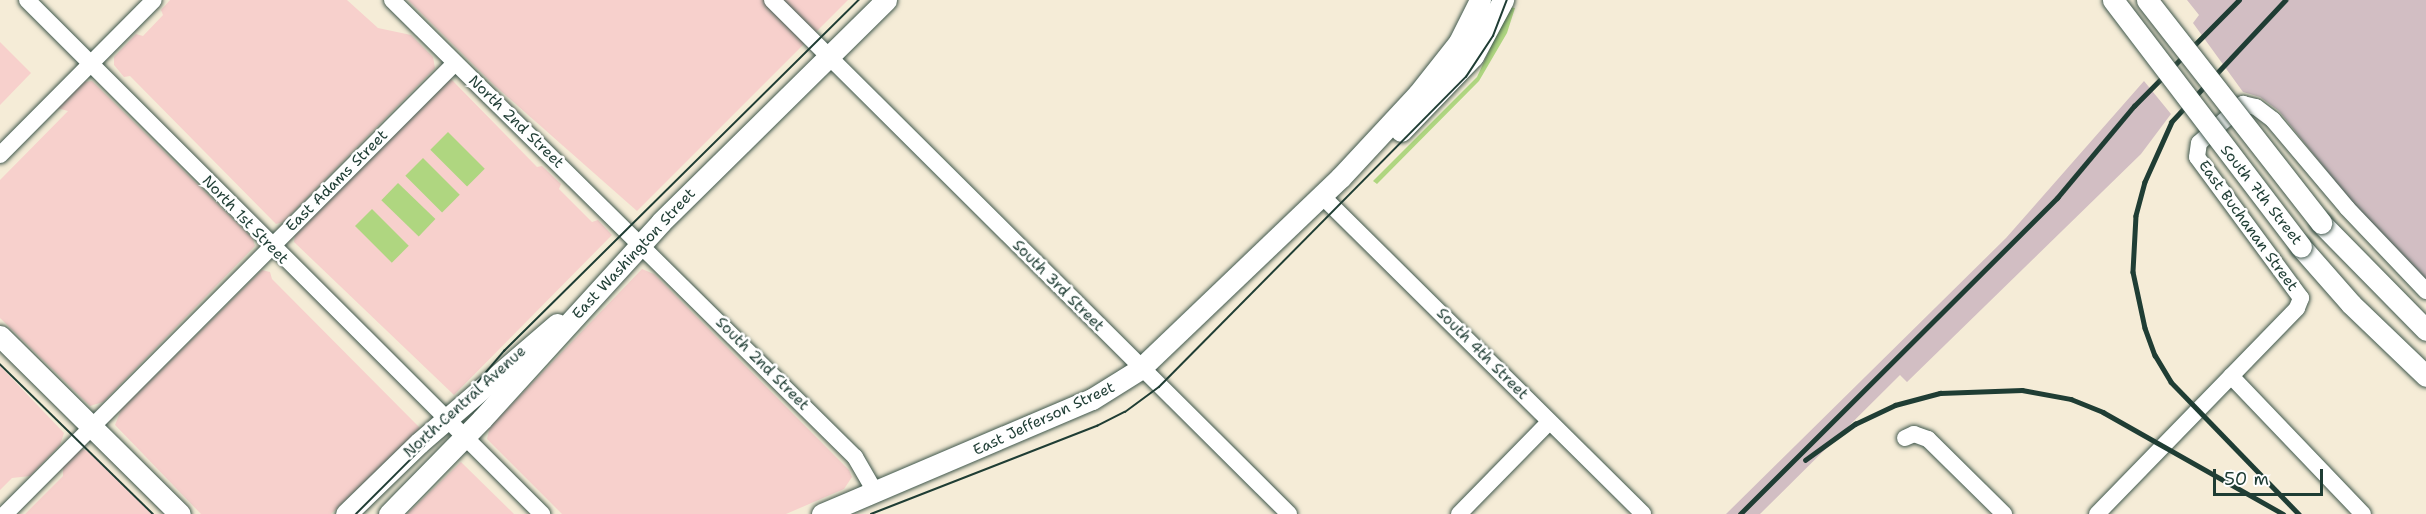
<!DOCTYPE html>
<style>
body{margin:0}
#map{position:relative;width:2426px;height:514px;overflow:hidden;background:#f5ecd7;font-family:"Shantell Sans",sans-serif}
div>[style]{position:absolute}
.built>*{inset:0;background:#f7d0cc}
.industrial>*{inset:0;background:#d2bec3}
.green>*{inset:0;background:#afd680;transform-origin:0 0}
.roads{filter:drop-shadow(0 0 2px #3f574c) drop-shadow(0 0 2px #3f574c)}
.minor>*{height:16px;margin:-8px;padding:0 8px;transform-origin:8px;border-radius:8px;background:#fff}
.major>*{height:21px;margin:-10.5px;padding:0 10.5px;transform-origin:10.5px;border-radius:10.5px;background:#fff}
.tram>*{height:1.5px;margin:-0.75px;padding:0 0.75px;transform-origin:0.75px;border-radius:0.75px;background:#1f3d34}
.rail>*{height:4.5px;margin:-2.25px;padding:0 2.25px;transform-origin:2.25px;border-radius:2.25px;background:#1f3d34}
.bridges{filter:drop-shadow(0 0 2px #3f574c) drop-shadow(0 0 2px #3f574c)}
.major-bridge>*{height:21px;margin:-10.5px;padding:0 10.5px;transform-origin:10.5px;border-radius:10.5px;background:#fff}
span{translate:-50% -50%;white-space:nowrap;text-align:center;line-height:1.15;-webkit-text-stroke:5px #fff;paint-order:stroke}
.street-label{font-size:15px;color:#1f3d34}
.scale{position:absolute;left:2213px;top:469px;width:110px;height:27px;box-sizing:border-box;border:3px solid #1f3d34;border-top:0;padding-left:8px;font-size:18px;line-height:21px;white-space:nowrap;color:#1f3d34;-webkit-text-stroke:4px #fff;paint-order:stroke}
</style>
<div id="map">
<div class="built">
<div style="clip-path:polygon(170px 0,347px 0,378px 28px,411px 35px,433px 57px,435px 68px,283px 222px,276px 224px,130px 76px,124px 77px,114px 65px,114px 57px,136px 34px,143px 36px,163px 15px,161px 10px)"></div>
<div style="clip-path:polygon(408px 0,848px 0,637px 211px,494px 85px)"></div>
<div style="clip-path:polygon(0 42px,31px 73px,0 105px)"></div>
<div style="clip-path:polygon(451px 79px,537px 167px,542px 166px,561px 184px,559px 189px,592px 222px,598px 220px,612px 235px,454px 395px,294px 242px,295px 235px)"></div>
<div style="clip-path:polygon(92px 81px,253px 239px,255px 246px,103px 402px,90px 406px,0 318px,0 180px,68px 111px,57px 108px,83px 82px)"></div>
<div style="clip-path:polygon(642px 269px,654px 274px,849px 470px,852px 477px,844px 489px,786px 514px,562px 514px,487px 439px,490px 427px)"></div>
<div style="clip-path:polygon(262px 270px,270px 272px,272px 279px,420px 428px,331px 514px,201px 514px,115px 425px,121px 410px)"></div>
<div style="clip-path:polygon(0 366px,64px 433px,60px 445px,30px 476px,12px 478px,0 490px)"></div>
<div style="clip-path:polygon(80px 449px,89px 451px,153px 514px,25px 514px,63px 476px,63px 464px)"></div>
<div style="clip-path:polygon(461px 462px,514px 514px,407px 514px)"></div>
</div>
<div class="industrial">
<div style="clip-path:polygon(2187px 0,2426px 0,2426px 281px,2354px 205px,2279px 111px,2260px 97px,2243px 92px,2193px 23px,2199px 15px)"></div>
<div style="clip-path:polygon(2144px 81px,2171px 114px,2141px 154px,1907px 382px,1900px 375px,1760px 514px,1726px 514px,2006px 238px)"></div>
</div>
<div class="green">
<div style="clip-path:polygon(1509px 7px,1515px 8px,1507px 33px,1479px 81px,1377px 184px,1373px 181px,1477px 77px)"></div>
<div style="left:448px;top:132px;width:52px;height:25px;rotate:45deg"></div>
<div style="left:423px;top:158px;width:52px;height:25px;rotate:45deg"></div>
<div style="left:398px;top:183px;width:52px;height:24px;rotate:44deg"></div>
<div style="left:372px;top:209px;width:52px;height:24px;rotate:45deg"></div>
</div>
<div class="roads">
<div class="minor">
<div style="left:27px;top:0;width:728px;rotate:44.94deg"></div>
<div style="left:392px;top:0;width:651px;rotate:44.63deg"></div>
<div style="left:855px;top:457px;width:39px;rotate:60deg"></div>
<div style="left:772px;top:0;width:729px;rotate:44.83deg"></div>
<div style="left:0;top:155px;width:218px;rotate:-45.2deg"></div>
<div style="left:1321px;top:195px;width:453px;rotate:44.7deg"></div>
<div style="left:2231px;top:376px;width:191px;rotate:46.3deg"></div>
<div style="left:1905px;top:438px;width:10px;rotate:-24deg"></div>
<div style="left:1914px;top:434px;width:15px;rotate:20deg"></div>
<div style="left:1928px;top:439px;width:107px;rotate:44.6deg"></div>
<div style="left:5px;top:514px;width:637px;rotate:-45.06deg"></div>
<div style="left:1459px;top:514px;width:129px;rotate:-45.6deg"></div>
<div style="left:2097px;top:514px;width:287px;rotate:-45.8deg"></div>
<div style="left:2297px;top:308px;width:11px;rotate:-68deg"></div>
<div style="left:2301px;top:298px;width:175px;rotate:-126.4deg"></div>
<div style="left:2197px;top:157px;width:14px;rotate:-82deg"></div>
<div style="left:2199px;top:143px;width:59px;rotate:-41.6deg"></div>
<div style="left:2243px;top:104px;width:13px;rotate:13deg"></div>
<div style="left:2256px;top:107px;width:21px;rotate:37deg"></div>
<div style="left:2273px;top:120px;width:115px;rotate:49.9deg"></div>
<div style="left:2347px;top:208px;width:115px;rotate:46.4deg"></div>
</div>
<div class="major">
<div style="left:1401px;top:131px;width:104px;rotate:-46.2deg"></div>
<div style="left:1473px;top:56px;width:64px;rotate:-61.8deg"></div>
<div style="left:2321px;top:223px;width:150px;rotate:45.5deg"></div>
<div style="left:2301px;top:247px;width:76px;rotate:48.7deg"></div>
<div style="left:2351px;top:304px;width:104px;rotate:43.8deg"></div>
<div style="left:0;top:336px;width:253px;rotate:44.7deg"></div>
<div style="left:346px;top:514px;width:102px;rotate:-44.2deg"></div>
<div style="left:419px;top:443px;width:182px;rotate:-40.8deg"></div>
<div style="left:389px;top:514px;width:133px;rotate:-45.6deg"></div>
<div style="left:482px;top:419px;width:266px;rotate:-47.7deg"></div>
<div style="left:661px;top:222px;width:316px;rotate:-44.6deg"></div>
<div style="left:822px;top:514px;width:293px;rotate:-23.1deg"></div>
<div style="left:1092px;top:399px;width:57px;rotate:-32deg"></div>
<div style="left:1140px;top:369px;width:277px;rotate:-43.7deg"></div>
<div style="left:1340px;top:178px;width:115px;rotate:-47.1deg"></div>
<div style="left:1418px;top:94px;width:66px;rotate:-51.7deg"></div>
<div style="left:1459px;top:42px;width:47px;rotate:-63.4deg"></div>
</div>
</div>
<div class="tram">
<div style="left:0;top:364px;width:214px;rotate:44.4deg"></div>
<div style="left:356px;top:514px;width:95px;rotate:-45deg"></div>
<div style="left:423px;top:447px;width:126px;rotate:-49.8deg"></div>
<div style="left:504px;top:351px;width:499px;rotate:-44.7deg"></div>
<div style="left:871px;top:514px;width:243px;rotate:-21.3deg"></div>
<div style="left:1097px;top:426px;width:31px;rotate:-27deg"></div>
<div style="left:1125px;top:412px;width:42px;rotate:-36.3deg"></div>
<div style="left:1159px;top:387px;width:436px;rotate:-45.3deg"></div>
<div style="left:1466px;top:77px;width:49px;rotate:-56.6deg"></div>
<div style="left:1493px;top:36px;width:39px;rotate:-69deg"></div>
</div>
<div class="rail">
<div style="left:2286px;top:0;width:167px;rotate:133.1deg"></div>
<div style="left:2172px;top:122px;width:66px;rotate:114.2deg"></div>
<div style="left:2145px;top:182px;width:35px;rotate:105deg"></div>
<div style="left:2136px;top:216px;width:56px;rotate:93.1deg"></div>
<div style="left:2133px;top:272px;width:57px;rotate:77.9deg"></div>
<div style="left:2145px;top:328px;width:29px;rotate:70deg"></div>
<div style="left:2155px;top:355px;width:31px;rotate:59deg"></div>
<div style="left:2171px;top:382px;width:184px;rotate:45.9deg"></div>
<div style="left:1805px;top:460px;width:62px;rotate:-35.8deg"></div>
<div style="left:1855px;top:424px;width:44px;rotate:-25.4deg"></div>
<div style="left:1895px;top:405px;width:47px;rotate:-14.9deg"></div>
<div style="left:1940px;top:393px;width:82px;rotate:-2.1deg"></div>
<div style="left:2022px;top:390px;width:50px;rotate:10.4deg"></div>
<div style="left:2071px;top:399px;width:35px;rotate:22deg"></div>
<div style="left:2103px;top:412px;width:207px;rotate:29.5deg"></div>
<div style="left:1740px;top:514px;width:448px;rotate:-44.9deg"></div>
<div style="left:2057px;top:198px;width:120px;rotate:-50.1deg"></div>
<div style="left:2134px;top:106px;width:149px;rotate:-45.3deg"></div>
</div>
<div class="bridges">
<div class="major-bridge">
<div style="left:2113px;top:0;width:310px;rotate:52.7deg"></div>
<div style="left:2147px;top:0;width:283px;rotate:52deg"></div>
</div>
</div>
<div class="street-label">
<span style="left:516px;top:122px;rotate:44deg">North 2nd Street</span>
<span style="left:337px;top:181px;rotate:-45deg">East Adams Street</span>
<span style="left:2261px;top:195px;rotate:52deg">South 7th Street</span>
<span style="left:245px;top:220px;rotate:46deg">North 1st Street</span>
<span style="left:2248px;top:226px;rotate:54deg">East Buchanan Street</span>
<span style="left:634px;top:254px;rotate:-47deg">East Washington Street</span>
<span style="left:1058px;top:286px;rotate:45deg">South 3rd Street</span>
<span style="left:1482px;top:354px;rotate:45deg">South 4th Street</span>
<span style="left:762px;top:364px;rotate:45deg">South 2nd Street</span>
<span style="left:465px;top:402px;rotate:-42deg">North Central Avenue</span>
<span style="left:1044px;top:419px;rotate:-25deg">East Jefferson Street</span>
</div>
<div class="scale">50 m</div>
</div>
